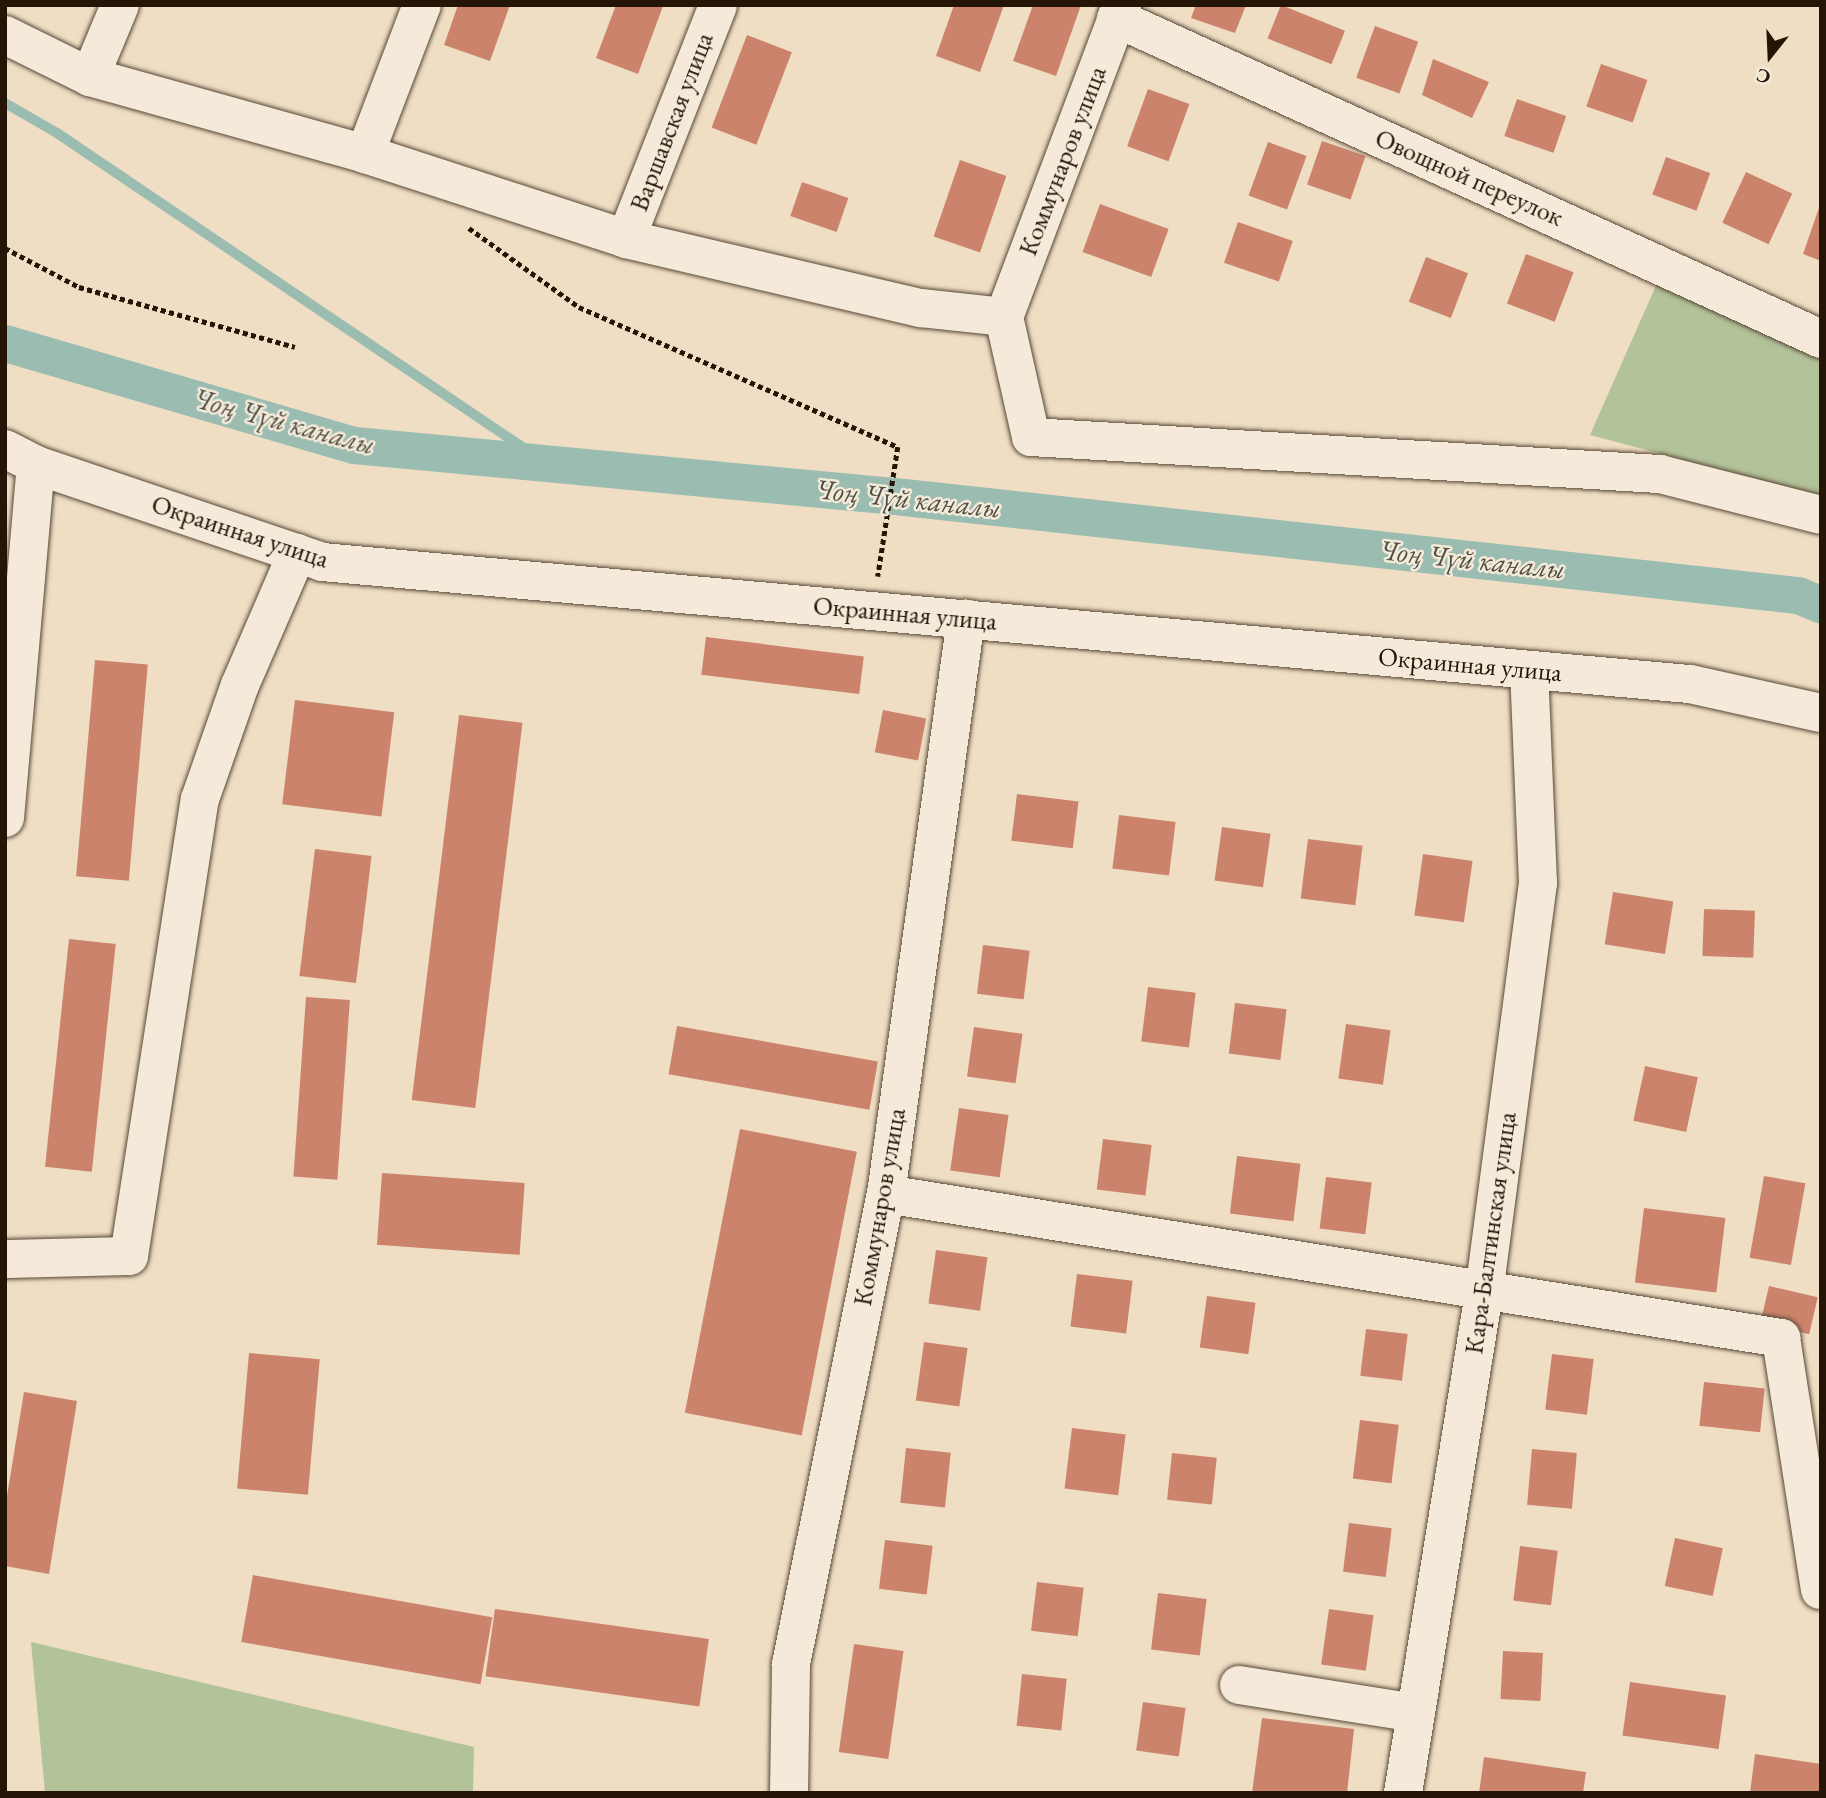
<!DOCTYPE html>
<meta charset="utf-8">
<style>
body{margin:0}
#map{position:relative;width:1826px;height:1798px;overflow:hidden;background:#efdec4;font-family:"EB Garamond",serif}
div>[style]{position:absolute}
.green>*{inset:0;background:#b2c299}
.stream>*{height:10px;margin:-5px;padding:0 5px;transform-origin:5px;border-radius:5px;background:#9abcb1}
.canal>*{height:37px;margin:-18.5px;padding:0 18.5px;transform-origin:18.5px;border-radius:18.5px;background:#9abcb1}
.building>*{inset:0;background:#cb836c;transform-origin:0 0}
.path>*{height:4.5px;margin-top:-2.25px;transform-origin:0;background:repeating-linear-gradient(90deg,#241507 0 5px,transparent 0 8.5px)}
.roads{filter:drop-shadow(0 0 2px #574736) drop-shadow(0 0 2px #574736)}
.minor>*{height:38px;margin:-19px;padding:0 19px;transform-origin:19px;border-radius:19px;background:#f5ead9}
span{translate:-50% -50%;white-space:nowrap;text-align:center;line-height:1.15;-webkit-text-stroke:5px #f5ead9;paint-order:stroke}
.street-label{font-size:26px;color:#241507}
.water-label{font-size:28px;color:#4d4f42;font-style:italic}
.frame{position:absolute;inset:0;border:7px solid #241507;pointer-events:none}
.north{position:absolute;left:1735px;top:21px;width:70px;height:70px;-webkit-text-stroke:5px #f5ead9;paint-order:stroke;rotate:198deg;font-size:19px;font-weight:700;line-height:28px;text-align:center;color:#241507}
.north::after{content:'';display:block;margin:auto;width:24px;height:32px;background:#241507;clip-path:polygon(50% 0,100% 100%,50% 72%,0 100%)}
</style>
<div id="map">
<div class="green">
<div style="clip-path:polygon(1658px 281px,1821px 355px,1821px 496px,1590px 435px)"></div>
<div style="clip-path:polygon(31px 1642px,474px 1747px,473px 1793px,45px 1793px)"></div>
</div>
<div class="stream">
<div style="left:5px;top:103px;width:60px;rotate:30deg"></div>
<div style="left:57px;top:133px;width:590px;rotate:34.01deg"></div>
</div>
<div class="canal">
<div style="left:5px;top:343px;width:364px;rotate:16.3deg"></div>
<div style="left:354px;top:445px;width:552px;rotate:5.4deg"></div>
<div style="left:904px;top:497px;width:899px;rotate:6.26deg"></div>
<div style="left:1798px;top:595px;width:25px;rotate:23deg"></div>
</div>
<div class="building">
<div style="clip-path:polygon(458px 5px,510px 5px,490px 61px,444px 45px)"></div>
<div style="clip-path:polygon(616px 5px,663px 6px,638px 74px,596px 58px)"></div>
<div style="clip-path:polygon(954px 5px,1004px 5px,980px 72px,936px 56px)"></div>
<div style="clip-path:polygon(1033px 5px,1081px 5px,1056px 76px,1013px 61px)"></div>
<div style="clip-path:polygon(1196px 5px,1246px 5px,1235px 33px,1191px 18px)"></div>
<div style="left:1281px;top:5px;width:69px;height:36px;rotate:22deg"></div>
<div style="left:1375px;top:26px;width:46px;height:55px;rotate:20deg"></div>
<div style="left:747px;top:35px;width:48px;height:99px;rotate:21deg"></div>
<div style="clip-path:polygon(1433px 59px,1489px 82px,1472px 118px,1422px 95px)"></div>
<div style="left:1601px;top:64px;width:49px;height:45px;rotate:19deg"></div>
<div style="left:1148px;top:89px;width:44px;height:61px;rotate:20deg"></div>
<div style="left:1517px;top:99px;width:52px;height:39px;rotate:19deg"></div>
<div style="left:1322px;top:141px;width:46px;height:46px;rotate:19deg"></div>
<div style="left:1268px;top:142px;width:41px;height:57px;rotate:20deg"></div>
<div style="left:1666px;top:157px;width:47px;height:40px;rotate:20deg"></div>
<div style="left:960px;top:160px;width:49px;height:81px;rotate:19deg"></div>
<div style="left:1746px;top:172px;width:51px;height:56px;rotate:25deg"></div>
<div style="left:802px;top:182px;width:49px;height:36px;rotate:19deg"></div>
<div style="left:1100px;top:204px;width:73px;height:51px;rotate:20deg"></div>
<div style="clip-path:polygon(1820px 205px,1821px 205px,1821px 261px,1803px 254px)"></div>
<div style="left:1238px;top:222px;width:58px;height:43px;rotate:19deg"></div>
<div style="left:1526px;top:254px;width:51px;height:53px;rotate:21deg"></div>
<div style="left:1426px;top:257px;width:45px;height:48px;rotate:21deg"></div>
<div style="left:706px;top:637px;width:159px;height:38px;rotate:7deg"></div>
<div style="left:95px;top:660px;width:53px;height:217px;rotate:5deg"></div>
<div style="left:295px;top:700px;width:100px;height:105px;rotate:7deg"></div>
<div style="left:883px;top:710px;width:44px;height:43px;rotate:11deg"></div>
<div style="left:459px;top:715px;width:64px;height:388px;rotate:7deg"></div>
<div style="left:1017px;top:794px;width:62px;height:47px;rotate:7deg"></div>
<div style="left:1119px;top:815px;width:57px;height:54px;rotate:7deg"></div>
<div style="left:1222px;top:827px;width:49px;height:54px;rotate:8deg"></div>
<div style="left:1308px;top:839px;width:55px;height:60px;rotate:7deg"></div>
<div style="left:315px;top:849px;width:57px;height:128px;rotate:7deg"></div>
<div style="left:1423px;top:854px;width:50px;height:62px;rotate:8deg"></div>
<div style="left:1613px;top:892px;width:61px;height:53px;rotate:9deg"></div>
<div style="left:1704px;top:909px;width:51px;height:47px;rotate:2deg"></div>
<div style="left:69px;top:939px;width:47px;height:229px;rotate:6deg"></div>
<div style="left:983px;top:945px;width:47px;height:49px;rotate:7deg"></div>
<div style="left:1148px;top:987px;width:48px;height:55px;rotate:7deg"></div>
<div style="left:306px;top:997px;width:44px;height:180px;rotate:4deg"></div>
<div style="left:1235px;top:1003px;width:52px;height:51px;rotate:7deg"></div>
<div style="left:1346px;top:1024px;width:45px;height:55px;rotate:8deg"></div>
<div style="left:677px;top:1026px;width:204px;height:49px;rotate:10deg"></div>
<div style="left:974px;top:1027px;width:49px;height:50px;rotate:8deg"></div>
<div style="left:1645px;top:1066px;width:54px;height:56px;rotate:12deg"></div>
<div style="left:959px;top:1108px;width:50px;height:63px;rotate:8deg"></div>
<div style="left:740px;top:1129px;width:119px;height:289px;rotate:11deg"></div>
<div style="left:1103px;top:1139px;width:49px;height:51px;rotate:7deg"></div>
<div style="left:1237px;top:1156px;width:64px;height:58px;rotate:7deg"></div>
<div style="left:382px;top:1173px;width:143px;height:72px;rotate:4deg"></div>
<div style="left:1764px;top:1176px;width:42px;height:83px;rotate:10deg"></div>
<div style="left:1326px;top:1177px;width:46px;height:52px;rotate:7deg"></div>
<div style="left:1644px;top:1208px;width:82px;height:75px;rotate:7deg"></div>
<div style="left:936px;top:1250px;width:52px;height:54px;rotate:8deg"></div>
<div style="left:1077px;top:1274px;width:56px;height:53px;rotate:7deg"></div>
<div style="left:1769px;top:1286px;width:50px;height:38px;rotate:13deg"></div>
<div style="left:1207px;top:1296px;width:49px;height:52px;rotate:8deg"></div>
<div style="left:1366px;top:1329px;width:42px;height:47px;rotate:7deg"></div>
<div style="left:924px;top:1342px;width:44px;height:59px;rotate:8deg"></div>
<div style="left:249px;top:1353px;width:71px;height:136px;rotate:5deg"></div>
<div style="left:1552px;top:1354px;width:42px;height:56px;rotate:7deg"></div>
<div style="left:1704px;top:1382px;width:61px;height:44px;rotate:6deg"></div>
<div style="clip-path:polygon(24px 1392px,77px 1401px,49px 1574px,5px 1566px,5px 1508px)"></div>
<div style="left:1360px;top:1420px;width:39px;height:59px;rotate:7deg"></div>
<div style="left:1072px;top:1428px;width:54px;height:61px;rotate:7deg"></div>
<div style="left:906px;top:1448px;width:45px;height:55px;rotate:6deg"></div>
<div style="left:1532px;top:1449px;width:45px;height:56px;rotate:5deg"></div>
<div style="left:1172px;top:1453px;width:45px;height:47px;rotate:6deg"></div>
<div style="left:1349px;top:1523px;width:43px;height:49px;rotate:7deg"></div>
<div style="left:1675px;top:1538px;width:49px;height:49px;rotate:12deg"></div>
<div style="left:885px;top:1540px;width:48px;height:49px;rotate:7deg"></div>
<div style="left:1520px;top:1546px;width:38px;height:55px;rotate:7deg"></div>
<div style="left:253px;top:1575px;width:243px;height:68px;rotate:10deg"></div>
<div style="left:1037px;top:1582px;width:47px;height:49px;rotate:7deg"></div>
<div style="left:1158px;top:1593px;width:49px;height:57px;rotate:7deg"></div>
<div style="left:495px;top:1609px;width:216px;height:68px;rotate:8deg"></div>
<div style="left:1329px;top:1609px;width:45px;height:56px;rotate:8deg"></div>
<div style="left:854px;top:1644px;width:50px;height:109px;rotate:8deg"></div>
<div style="left:1503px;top:1651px;width:40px;height:48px;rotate:3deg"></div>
<div style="left:1022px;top:1674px;width:45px;height:52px;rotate:6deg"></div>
<div style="left:1630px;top:1682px;width:97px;height:54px;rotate:8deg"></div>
<div style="left:1143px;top:1702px;width:43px;height:49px;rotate:8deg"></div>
<div style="clip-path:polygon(1262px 1718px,1354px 1729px,1347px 1793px,1252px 1793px)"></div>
<div style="clip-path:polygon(1755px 1754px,1821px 1764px,1821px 1793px,1750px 1793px)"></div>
<div style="clip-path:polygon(1484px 1757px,1586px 1772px,1583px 1793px,1479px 1793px)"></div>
</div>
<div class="path">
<div style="left:469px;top:228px;width:135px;rotate:35.7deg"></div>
<div style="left:579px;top:307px;width:348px;rotate:23.7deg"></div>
<div style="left:898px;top:447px;width:131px;rotate:98.8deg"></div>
<div style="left:5px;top:248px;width:84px;rotate:27.8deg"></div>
<div style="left:79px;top:287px;width:224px;rotate:15.5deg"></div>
</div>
<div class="roads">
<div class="minor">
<div style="left:1116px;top:18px;width:775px;rotate:24.48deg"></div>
<div style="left:5px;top:35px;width:95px;rotate:26.3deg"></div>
<div style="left:90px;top:77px;width:286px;rotate:15.6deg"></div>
<div style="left:365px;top:154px;width:274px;rotate:18deg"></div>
<div style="left:626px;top:239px;width:303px;rotate:13.2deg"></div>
<div style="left:921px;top:308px;width:83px;rotate:6.2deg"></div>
<div style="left:90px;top:77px;width:78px;rotate:-67.4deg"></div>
<div style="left:365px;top:154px;width:160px;rotate:-69.1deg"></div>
<div style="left:626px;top:239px;width:251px;rotate:-68.5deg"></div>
<div style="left:1004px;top:317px;width:123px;rotate:77.3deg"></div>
<div style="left:1031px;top:437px;width:630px;rotate:3.37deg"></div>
<div style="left:1660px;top:474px;width:166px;rotate:14.3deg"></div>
<div style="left:1004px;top:317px;width:334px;rotate:-69.3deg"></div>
<div style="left:5px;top:449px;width:35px;rotate:27deg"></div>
<div style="left:36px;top:465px;width:302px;rotate:18.7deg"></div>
<div style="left:322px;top:562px;width:1373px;rotate:5.1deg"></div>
<div style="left:1690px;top:684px;width:134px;rotate:12.5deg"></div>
<div style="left:5px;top:818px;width:354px;rotate:-85deg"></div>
<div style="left:886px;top:1194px;width:907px;rotate:9.14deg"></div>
<div style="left:1781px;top:1338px;width:255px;rotate:81.2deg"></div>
<div style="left:5px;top:1259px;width:124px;rotate:-1.4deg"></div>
<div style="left:129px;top:1256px;width:462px;rotate:-81.2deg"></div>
<div style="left:200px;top:799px;width:121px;rotate:-70.7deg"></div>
<div style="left:240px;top:685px;width:144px;rotate:-66.6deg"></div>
<div style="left:1239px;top:1685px;width:179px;rotate:9deg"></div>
<div style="left:789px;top:1793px;width:129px;rotate:-89.1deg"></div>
<div style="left:791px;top:1664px;width:480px;rotate:-78.6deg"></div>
<div style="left:886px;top:1194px;width:581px;rotate:-82.08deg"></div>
<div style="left:1403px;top:1793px;width:507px;rotate:-80.8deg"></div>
<div style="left:1484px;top:1293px;width:414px;rotate:-82.5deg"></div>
<div style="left:1538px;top:883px;width:213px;rotate:-92.4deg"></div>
</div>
</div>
<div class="street-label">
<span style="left:672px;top:122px;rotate:-69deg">Варшавская улица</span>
<span style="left:1063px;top:161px;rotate:-69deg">Коммунаров улица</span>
<span style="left:1469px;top:178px;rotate:24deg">Овощной переулок</span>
<span style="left:240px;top:532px;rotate:18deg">Окраинная улица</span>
<span style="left:905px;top:614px;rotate:5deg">Окраинная улица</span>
<span style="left:1470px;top:665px;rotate:5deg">Окраинная улица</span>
<span style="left:880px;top:1207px;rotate:-80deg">Коммунаров улица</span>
<span style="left:1491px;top:1233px;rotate:-82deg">Кара-Балтинская улица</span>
</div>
<div class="water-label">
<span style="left:284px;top:421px;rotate:15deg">Чоң Чүй каналы</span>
<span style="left:908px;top:498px;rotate:6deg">Чоң Чүй каналы</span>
<span style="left:1472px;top:559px;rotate:6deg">Чоң Чүй каналы</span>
</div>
<div class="frame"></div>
<div class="north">С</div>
</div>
